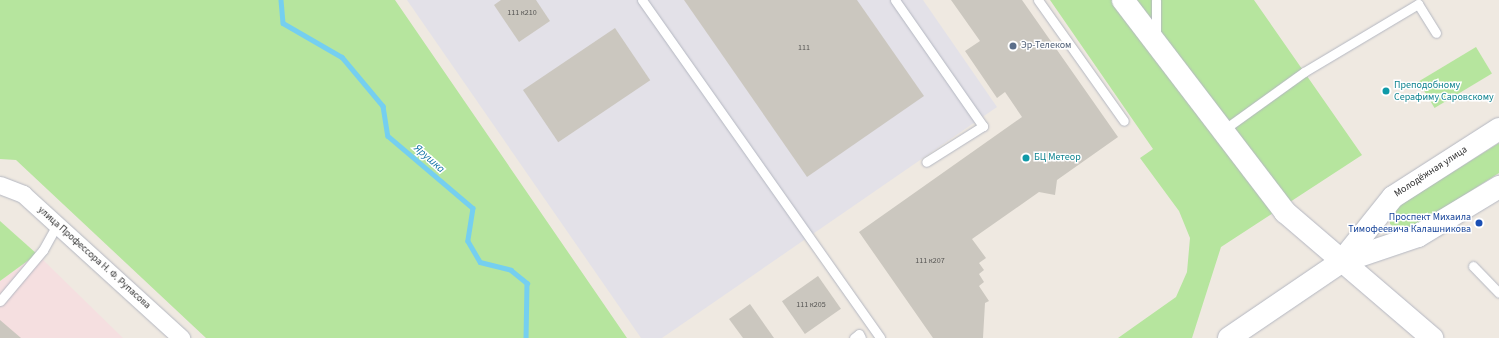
<!DOCTYPE html>
<meta charset="utf-8">
<style>
body{margin:0}
#map{position:relative;width:1499px;height:338px;overflow:hidden;background:#efe9e1;font-family:"Source Sans 3",sans-serif}
div>[style]{position:absolute}
.industrial>*{inset:0;background:#e3e1e8}
.medical>*{inset:0;background:#f5dfe0}
.green>*{inset:0;background:#b6e59e;transform-origin:0 0}
.stream>*{height:4.5px;margin:-2.25px;padding:0 2.25px;transform-origin:2.25px;border-radius:2.25px;background:#75cff0}
.building>*{inset:0;background:#cbc7bf;transform-origin:0 0}
.roads{filter:drop-shadow(0 0 1px #b4b7c1) drop-shadow(0 0 1px #b4b7c1)}
.service>*{height:9px;margin:-4.5px;padding:0 4.5px;transform-origin:4.5px;border-radius:4.5px;background:#fff}
.minor>*{height:17px;margin:-8.5px;padding:0 8.5px;transform-origin:8.5px;border-radius:8.5px;background:#fff}
.tertiary>*{height:22px;margin:-11px;padding:0 11px;transform-origin:11px;border-radius:11px;background:#fff}
.secondary>*{height:22px;margin:-11px;padding:0 11px;transform-origin:11px;border-radius:11px;background:#fff}
.dots>*{width:11px;height:11px;translate:-50% -50%;box-sizing:border-box;border:2px solid #fff;border-radius:50%}
span{translate:-50% -50%;white-space:nowrap;text-align:center;line-height:1.15;-webkit-text-stroke:3px #fff;paint-order:stroke}
.number-label{font-size:8px;color:#555452}
.number-label span{-webkit-text-stroke-width:0}
.service-label{font-size:10px;color:#4e5e75}
.left{translate:0 -50%;text-align:left}
.culture-label{font-size:10px;color:#0d838f}
.street-label{font-size:10px;color:#2e2e2e}
.transit-label{font-size:10px;color:#164399}
.right{translate:-100% -50%;text-align:right}
.water-label{font-size:11px;color:#0d6fa3;font-style:italic}
</style>
<div id="map">
<div class="industrial">
<div style="clip-path:polygon(407px 0,923px 0,997px 107px,662px 338px,641px 338px)"></div>
</div>
<div class="medical">
<div style="clip-path:polygon(37px 254px,123px 338px,0 338px,0 281px)"></div>
</div>
<div class="green">
<div style="clip-path:polygon(0 0,395px 0,627px 338px,206px 338px,16px 160px,0 159px)"></div>
<div style="clip-path:polygon(1050px 0,1254px 0,1362px 155px,1221px 247px,1192px 338px,1118px 338px,1176px 297px,1187px 272px,1190px 238px,1179px 211px,1140px 158px,1153px 149px)"></div>
<div style="left:1476px;top:47px;width:31px;height:67px;rotate:59deg"></div>
<div style="clip-path:polygon(1499px 143px,1499px 173px,1403px 234px,1390px 224px,1389px 212px)"></div>
<div style="clip-path:polygon(0 221px,37px 254px,0 281px)"></div>
</div>
<div class="stream">
<div style="left:281px;top:0;width:23px;rotate:85deg"></div>
<div style="left:283px;top:23px;width:68px;rotate:30deg"></div>
<div style="left:342px;top:57px;width:64px;rotate:50.1deg"></div>
<div style="left:383px;top:106px;width:30px;rotate:81deg"></div>
<div style="left:388px;top:136px;width:111px;rotate:40.3deg"></div>
<div style="left:473px;top:208px;width:33px;rotate:99deg"></div>
<div style="left:468px;top:241px;width:24px;rotate:60deg"></div>
<div style="left:480px;top:262px;width:32px;rotate:14deg"></div>
<div style="left:511px;top:270px;width:21px;rotate:39deg"></div>
<div style="left:527px;top:283px;width:55px;rotate:91deg"></div>
</div>
<div class="building">
<div style="clip-path:polygon(501px 0,536px 0,550px 21px,519px 42px,494px 5px)"></div>
<div style="clip-path:polygon(684px 0,857px 0,924px 96px,807px 177px)"></div>
<div style="clip-path:polygon(951px 0,1022px 0,1118px 137px,1057px 180px,1055px 195px,1039px 192px,972px 239px,986px 258px,979px 263px,984px 270px,979px 274px,984px 282px,979px 286px,989px 301px,985px 303px,983px 338px,933px 338px,859px 232px,1022px 117px,1005px 92px,997px 98px,965px 51px,980px 41px)"></div>
<div style="left:615px;top:28px;width:63px;height:111px;rotate:56deg"></div>
<div style="left:818px;top:276px;width:40px;height:44px;rotate:55deg"></div>
<div style="clip-path:polygon(750px 304px,774px 338px,743px 338px,729px 319px)"></div>
<div style="clip-path:polygon(0 320px,21px 338px,0 338px)"></div>
</div>
<div class="roads">
<div class="service">
<div style="left:642px;top:0;width:413px;rotate:54.8deg"></div>
<div style="left:895px;top:0;width:154px;rotate:55.1deg"></div>
<div style="left:983px;top:126px;width:67px;rotate:147.7deg"></div>
<div style="left:1038px;top:0;width:148px;rotate:54.6deg"></div>
<div style="left:1156px;top:36px;width:36px;rotate:-90deg"></div>
<div style="left:1222px;top:131px;width:101px;rotate:-35.7deg"></div>
<div style="left:1304px;top:72px;width:133px;rotate:-30.8deg"></div>
<div style="left:1418px;top:4px;width:34px;rotate:58deg"></div>
<div style="left:1473px;top:266px;width:37px;rotate:46deg"></div>
<div style="left:0;top:301px;width:67px;rotate:-49.9deg"></div>
<div style="left:43px;top:250px;width:29px;rotate:-61deg"></div>
<div style="left:854px;top:338px;width:6px;rotate:-39deg"></div>
<div style="left:859px;top:334px;width:4px;rotate:63deg"></div>
</div>
<div class="minor">
<div style="left:0;top:185px;width:25px;rotate:21deg"></div>
<div style="left:23px;top:194px;width:214px;rotate:42.3deg"></div>
</div>
<div class="tertiary">
<div style="left:1123px;top:0;width:267px;rotate:52.6deg"></div>
<div style="left:1285px;top:212px;width:194px;rotate:40.6deg"></div>
</div>
<div class="secondary">
<div style="left:1341px;top:262px;width:83px;rotate:-51.3deg"></div>
<div style="left:1393px;top:197px;width:126px;rotate:-32.7deg"></div>
<div style="left:1229px;top:338px;width:135px;rotate:-34.2deg"></div>
<div style="left:1341px;top:262px;width:81px;rotate:-18.7deg"></div>
<div style="left:1418px;top:236px;width:95px;rotate:-31.2deg"></div>
</div>
</div>
<div class="dots">
<div style="left:1013px;top:46px;background:#5c6f8a"></div>
<div style="left:1386px;top:91px;background:#0f9aa8"></div>
<div style="left:1026px;top:158px;background:#0f9aa8"></div>
<div style="left:1479px;top:223px;background:#1a4fb4"></div>
</div>
<div class="number-label">
<span style="left:522px;top:13px">111 к210</span>
<span style="left:804px;top:48px">111</span>
<span style="left:930px;top:261px">111 к207</span>
<span style="left:811px;top:305px">111 к205</span>
</div>
<div class="service-label">
<span class="left" style="left:1021px;top:46px">Эр-Телеком</span>
</div>
<div class="culture-label">
<span class="left" style="left:1394px;top:91px">Преподобному<br>Серафиму Саровскому</span>
<span class="left" style="left:1034px;top:158px">БЦ Метеор</span>
</div>
<div class="street-label">
<span style="left:1431px;top:172px;rotate:-33deg">Молодёжная улица</span>
<span style="left:94px;top:258px;rotate:42deg">улица Профессора Н. Ф. Рупасова</span>
</div>
<div class="transit-label">
<span class="right" style="left:1471px;top:223px">Проспект Михаила<br>Тимофеевича Калашникова</span>
</div>
<div class="water-label">
<span style="left:429px;top:159px;rotate:41deg">Ярушка</span>
</div>
</div>
